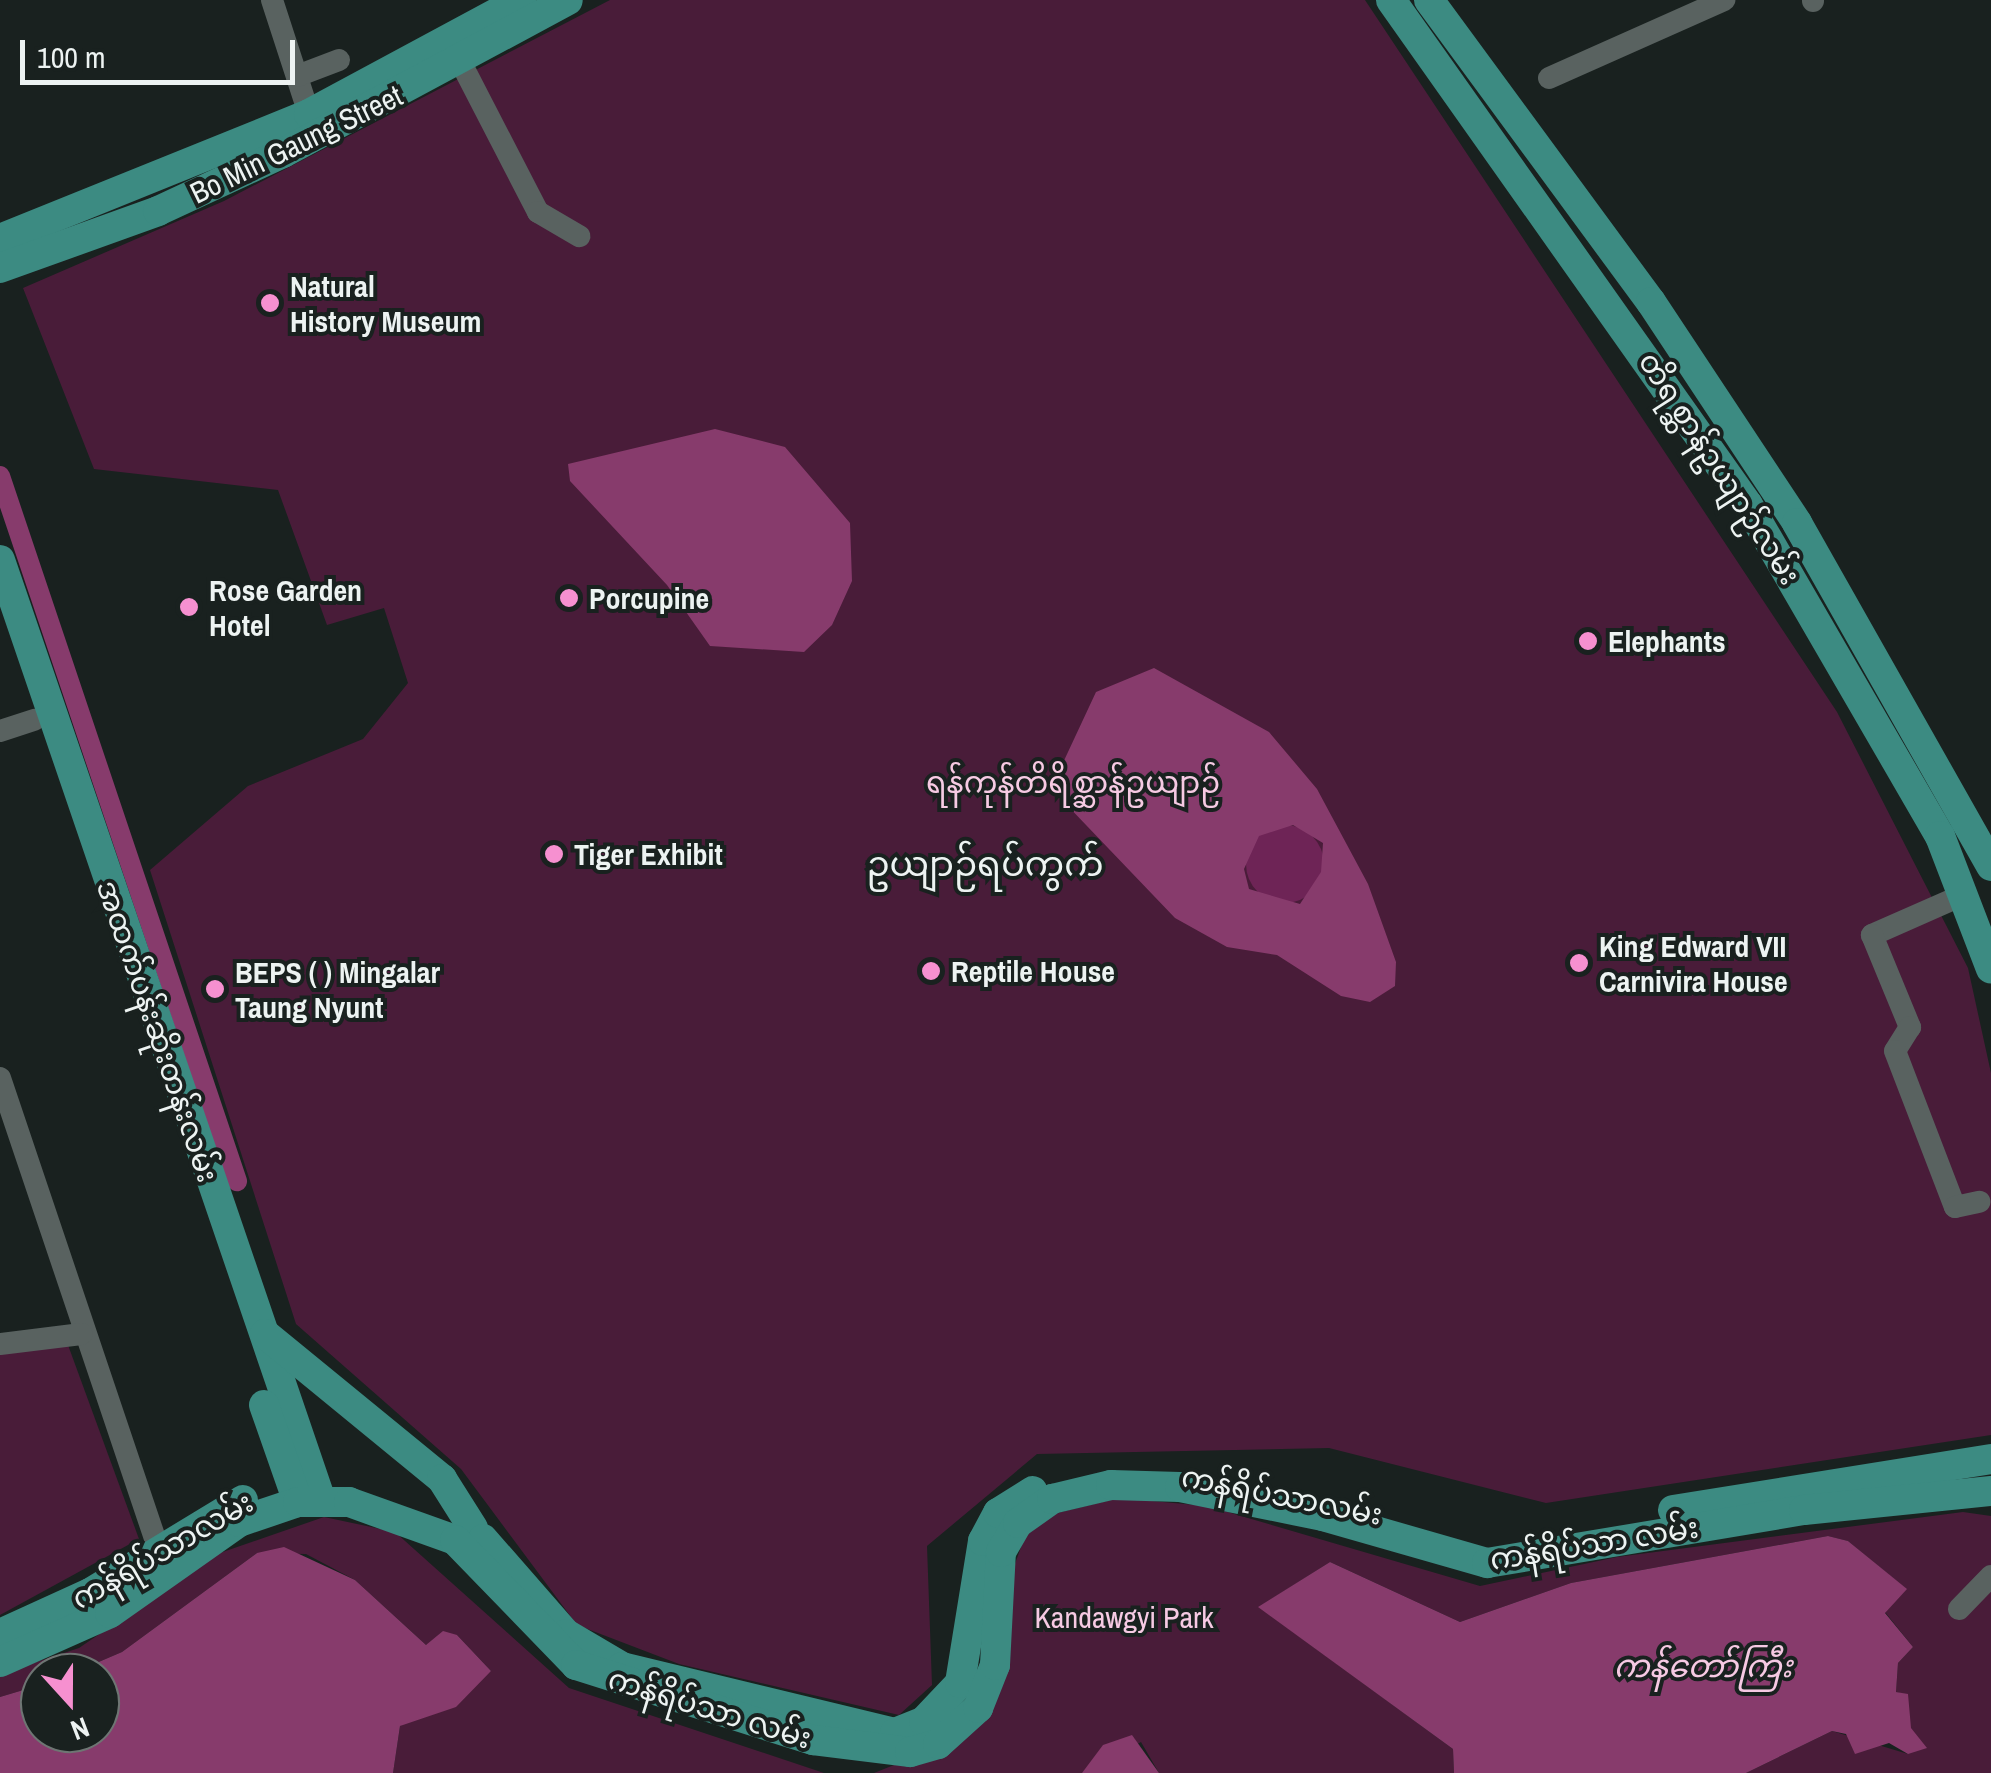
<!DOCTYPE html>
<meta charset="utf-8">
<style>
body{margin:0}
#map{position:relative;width:1991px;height:1773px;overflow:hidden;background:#19211f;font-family:"Archivo Narrow","Noto Sans Myanmar",sans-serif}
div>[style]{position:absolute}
.green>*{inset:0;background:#491c39}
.forest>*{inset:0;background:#6e2456}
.round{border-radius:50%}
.water>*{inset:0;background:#873b6c}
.canal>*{height:20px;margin:-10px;padding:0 10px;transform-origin:10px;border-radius:10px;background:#873b6c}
.minor>*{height:22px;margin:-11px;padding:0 11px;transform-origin:11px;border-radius:11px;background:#596260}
.major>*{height:30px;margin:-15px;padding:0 15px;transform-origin:15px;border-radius:15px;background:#3c8b82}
.dots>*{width:28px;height:28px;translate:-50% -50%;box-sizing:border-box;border:5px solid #19211f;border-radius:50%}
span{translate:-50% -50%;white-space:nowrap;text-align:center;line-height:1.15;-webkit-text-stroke:8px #19211f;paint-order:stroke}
.street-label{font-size:30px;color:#edf3f2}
.poi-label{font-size:30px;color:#edf3f2;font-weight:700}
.left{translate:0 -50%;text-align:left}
.park-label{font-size:30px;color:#f6cae3}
.water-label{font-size:32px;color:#f6c9e3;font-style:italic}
.quarter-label{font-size:35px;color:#edf3f2}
.north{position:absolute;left:20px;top:1653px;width:100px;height:100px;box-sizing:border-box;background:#19211f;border:2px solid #6e7573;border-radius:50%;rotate:159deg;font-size:28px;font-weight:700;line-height:40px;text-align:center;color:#edf3f2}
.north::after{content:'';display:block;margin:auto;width:35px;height:45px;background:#f690d0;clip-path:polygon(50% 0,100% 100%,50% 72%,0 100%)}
.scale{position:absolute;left:20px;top:40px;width:275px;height:45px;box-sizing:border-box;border:5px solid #edf3f2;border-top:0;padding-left:12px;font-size:30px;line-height:35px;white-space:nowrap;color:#edf3f2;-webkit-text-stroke:8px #19211f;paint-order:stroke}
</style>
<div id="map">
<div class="green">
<div style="clip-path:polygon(610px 0,1365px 0,1837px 712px,1968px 968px,1991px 1073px,1991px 1435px,1546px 1503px,1329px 1448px,1037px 1454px,927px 1546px,932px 1685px,899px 1715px,679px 1664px,577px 1625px,461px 1469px,296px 1324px,150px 870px,248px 786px,363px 739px,408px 683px,384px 608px,327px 625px,278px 490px,94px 469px,23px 288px,224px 201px)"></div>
<div style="clip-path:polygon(68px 1345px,139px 1539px,0 1615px,0 1352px)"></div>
<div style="clip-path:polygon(1119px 1498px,1207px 1506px,1480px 1586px,1617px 1557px,1963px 1512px,1991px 1516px,1991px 1773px,1746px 1773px,1832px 1731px,1908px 1754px,1908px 1695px,1896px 1692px,1898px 1663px,1913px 1647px,1885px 1612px,1906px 1589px,1848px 1541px,1828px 1536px,1571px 1583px,1460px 1622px,1330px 1562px,1259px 1607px,1453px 1749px,1454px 1773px,1159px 1773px,1141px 1742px,1082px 1773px,874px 1773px,949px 1743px,1001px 1683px,1008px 1583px,1025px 1536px,1053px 1514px)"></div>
<div style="clip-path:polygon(324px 1517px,395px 1532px,569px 1688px,824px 1773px,393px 1773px,400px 1726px,491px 1671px,457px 1635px,426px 1645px,355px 1580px,306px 1554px,257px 1553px,122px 1652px,73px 1673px,40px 1673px,40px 1685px,0 1697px,0 1674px,79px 1648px,217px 1554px)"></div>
</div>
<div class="forest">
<div class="round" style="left:1246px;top:825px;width:78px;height:78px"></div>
</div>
<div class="water">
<div style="clip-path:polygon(715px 429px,785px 447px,850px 523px,852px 581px,832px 625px,804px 652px,710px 646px,667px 585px,570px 481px,568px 464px)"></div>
<div style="clip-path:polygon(evenodd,1154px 668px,1269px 732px,1317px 789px,1368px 884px,1396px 962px,1395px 986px,1370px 1002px,1341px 996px,1277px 955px,1227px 947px,1175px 918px,1064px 802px,1061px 767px,1096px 692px,1154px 668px,1293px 825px,1323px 843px,1321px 872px,1300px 904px,1249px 889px,1244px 869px,1259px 836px,1293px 825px)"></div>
<div style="clip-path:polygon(1828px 1536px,1848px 1541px,1907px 1589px,1885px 1613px,1913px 1647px,1898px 1663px,1896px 1692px,1908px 1694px,1911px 1728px,1927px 1748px,1908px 1754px,1889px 1743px,1855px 1754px,1846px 1734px,1832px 1731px,1746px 1773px,1454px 1773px,1453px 1749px,1258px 1607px,1330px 1562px,1460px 1622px,1571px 1583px)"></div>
<div style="clip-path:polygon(284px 1547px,355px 1580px,426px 1645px,443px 1631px,457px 1635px,491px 1671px,456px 1707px,400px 1726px,393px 1773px,0 1773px,0 1697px,40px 1685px,40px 1733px,100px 1733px,100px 1673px,73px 1673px,122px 1652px,257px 1553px)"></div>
<div style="clip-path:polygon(1132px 1735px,1159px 1773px,1082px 1773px,1103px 1745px)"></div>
</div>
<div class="canal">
<div style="left:0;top:476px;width:744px;rotate:71.42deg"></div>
</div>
<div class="minor">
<div style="left:272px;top:0;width:120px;rotate:72deg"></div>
<div style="left:1813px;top:0;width:1px;rotate:90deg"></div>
<div style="left:460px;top:61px;width:170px;rotate:62.7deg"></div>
<div style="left:538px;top:212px;width:48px;rotate:30.3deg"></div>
<div style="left:297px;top:76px;width:45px;rotate:-20.9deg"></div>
<div style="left:1549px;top:78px;width:192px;rotate:-24deg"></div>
<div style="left:0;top:731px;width:36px;rotate:-18deg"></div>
<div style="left:1965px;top:894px;width:102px;rotate:156.2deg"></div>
<div style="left:1872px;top:935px;width:100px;rotate:67.6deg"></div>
<div style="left:1910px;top:1027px;width:28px;rotate:122deg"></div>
<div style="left:1895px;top:1051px;width:167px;rotate:69deg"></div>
<div style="left:1955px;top:1207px;width:25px;rotate:-12deg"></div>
<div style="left:0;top:1078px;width:498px;rotate:71.4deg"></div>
<div style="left:0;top:1344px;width:82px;rotate:-7deg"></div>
<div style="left:1959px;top:1609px;width:46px;rotate:-45.9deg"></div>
</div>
<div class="major">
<div style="left:1391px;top:0;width:618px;rotate:54.74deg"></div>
<div style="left:1748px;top:505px;width:383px;rotate:59.9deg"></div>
<div style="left:1940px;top:836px;width:142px;rotate:69deg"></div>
<div style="left:1429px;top:0;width:375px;rotate:53.7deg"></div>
<div style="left:1651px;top:302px;width:265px;rotate:56.5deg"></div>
<div style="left:1797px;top:523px;width:394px;rotate:60.5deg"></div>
<div style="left:0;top:239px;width:333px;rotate:-22deg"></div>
<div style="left:309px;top:114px;width:241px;rotate:-28.3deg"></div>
<div style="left:0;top:268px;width:168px;rotate:-19.8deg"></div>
<div style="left:158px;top:211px;width:138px;rotate:-24.9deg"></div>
<div style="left:283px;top:153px;width:323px;rotate:-28.2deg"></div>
<div style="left:0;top:560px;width:993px;rotate:71.15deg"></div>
<div style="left:265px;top:1334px;width:229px;rotate:39.3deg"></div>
<div style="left:442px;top:1479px;width:58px;rotate:57.7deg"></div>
<div style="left:264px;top:1405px;width:103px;rotate:70.7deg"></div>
<div style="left:1673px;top:1510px;width:322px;rotate:-9.1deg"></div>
<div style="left:483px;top:1539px;width:126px;rotate:48.9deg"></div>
<div style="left:566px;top:1634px;width:65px;rotate:30.5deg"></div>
<div style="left:622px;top:1667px;width:281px;rotate:13.6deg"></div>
<div style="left:895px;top:1733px;width:31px;rotate:-22deg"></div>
<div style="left:924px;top:1721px;width:52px;rotate:-46.5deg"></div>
<div style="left:960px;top:1683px;width:144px;rotate:-80.8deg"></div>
<div style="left:983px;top:1541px;width:32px;rotate:-62deg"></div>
<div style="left:998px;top:1513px;width:41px;rotate:-32.2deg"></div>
<div style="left:0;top:1634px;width:99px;rotate:-24.5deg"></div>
<div style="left:90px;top:1593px;width:179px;rotate:-31.3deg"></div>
<div style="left:0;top:1662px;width:120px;rotate:-24deg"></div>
<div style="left:110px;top:1613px;width:158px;rotate:-35.2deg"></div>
<div style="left:239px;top:1522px;width:62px;rotate:-18.7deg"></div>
<div style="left:298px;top:1502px;width:51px"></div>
<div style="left:349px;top:1502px;width:113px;rotate:19.7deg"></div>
<div style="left:455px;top:1540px;width:174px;rotate:45.9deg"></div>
<div style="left:576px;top:1665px;width:249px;rotate:17.6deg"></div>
<div style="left:813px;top:1740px;width:98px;rotate:7.1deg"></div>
<div style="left:910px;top:1752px;width:29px;rotate:-16deg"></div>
<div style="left:938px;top:1744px;width:54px;rotate:-42deg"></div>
<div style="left:978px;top:1708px;width:46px;rotate:-68.4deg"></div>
<div style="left:995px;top:1665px;width:113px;rotate:-87deg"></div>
<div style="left:1001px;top:1552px;width:34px;rotate:-60deg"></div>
<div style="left:1018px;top:1523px;width:42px;rotate:-35.2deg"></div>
<div style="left:1052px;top:1499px;width:61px;rotate:-13.3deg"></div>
<div style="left:1111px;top:1485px;width:69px;rotate:1.7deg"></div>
<div style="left:1180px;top:1487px;width:146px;rotate:11.5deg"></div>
<div style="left:1323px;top:1516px;width:171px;rotate:16deg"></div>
<div style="left:1487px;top:1563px;width:321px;rotate:-9.5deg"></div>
<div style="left:1804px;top:1510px;width:188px;rotate:-5.8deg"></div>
</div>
<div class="dots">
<div style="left:270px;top:303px;background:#f690d0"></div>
<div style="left:569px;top:598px;background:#f690d0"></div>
<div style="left:189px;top:607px;background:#f690d0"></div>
<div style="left:1588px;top:641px;background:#f690d0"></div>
<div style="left:554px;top:854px;background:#f690d0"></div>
<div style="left:1579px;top:963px;background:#f690d0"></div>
<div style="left:931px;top:971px;background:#f690d0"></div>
<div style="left:215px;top:989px;background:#f690d0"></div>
</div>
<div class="street-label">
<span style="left:296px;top:144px;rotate:-26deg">Bo Min Gaung Street</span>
<span style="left:1720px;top:468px;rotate:57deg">တိရစ္ဆာန်ဥယျာဉ်လမ်း</span>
<span style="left:158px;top:1031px;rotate:71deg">အထက်ပန်းဆိုးတန်းလမ်း</span>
<span style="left:1282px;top:1495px;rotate:11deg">ကန်ရိပ်သာလမ်း</span>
<span style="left:1594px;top:1543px;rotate:-9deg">ကန်ရိပ်သာ လမ်း</span>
<span style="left:162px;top:1550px;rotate:-30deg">ကန်ရိပ်သာလမ်း</span>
<span style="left:710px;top:1708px;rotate:17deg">ကန်ရိပ်သာ လမ်း</span>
</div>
<div class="poi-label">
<span class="left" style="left:290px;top:303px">Natural<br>History Museum</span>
<span class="left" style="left:209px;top:607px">Rose Garden<br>Hotel</span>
<span class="left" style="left:589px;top:598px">Porcupine</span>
<span class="left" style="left:1608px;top:641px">Elephants</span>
<span class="left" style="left:574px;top:854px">Tiger Exhibit</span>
<span class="left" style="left:1599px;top:963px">King Edward VII<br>Carnivira House</span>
<span class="left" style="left:951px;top:971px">Reptile House</span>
<span class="left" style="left:235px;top:989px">BEPS ( ) Mingalar<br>Taung Nyunt</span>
</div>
<div class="park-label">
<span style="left:1073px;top:782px">ရန်ကုန်တိရိစ္ဆာန်ဥယျာဉ်</span>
<span style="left:1124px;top:1617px">Kandawgyi Park</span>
</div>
<div class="water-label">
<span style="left:1703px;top:1666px">ကန်တော်ကြီး</span>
</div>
<div class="quarter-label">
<span style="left:985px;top:864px">ဥယျာဉ်ရပ်ကွက်</span>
</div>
<div class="north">N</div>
<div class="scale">100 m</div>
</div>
